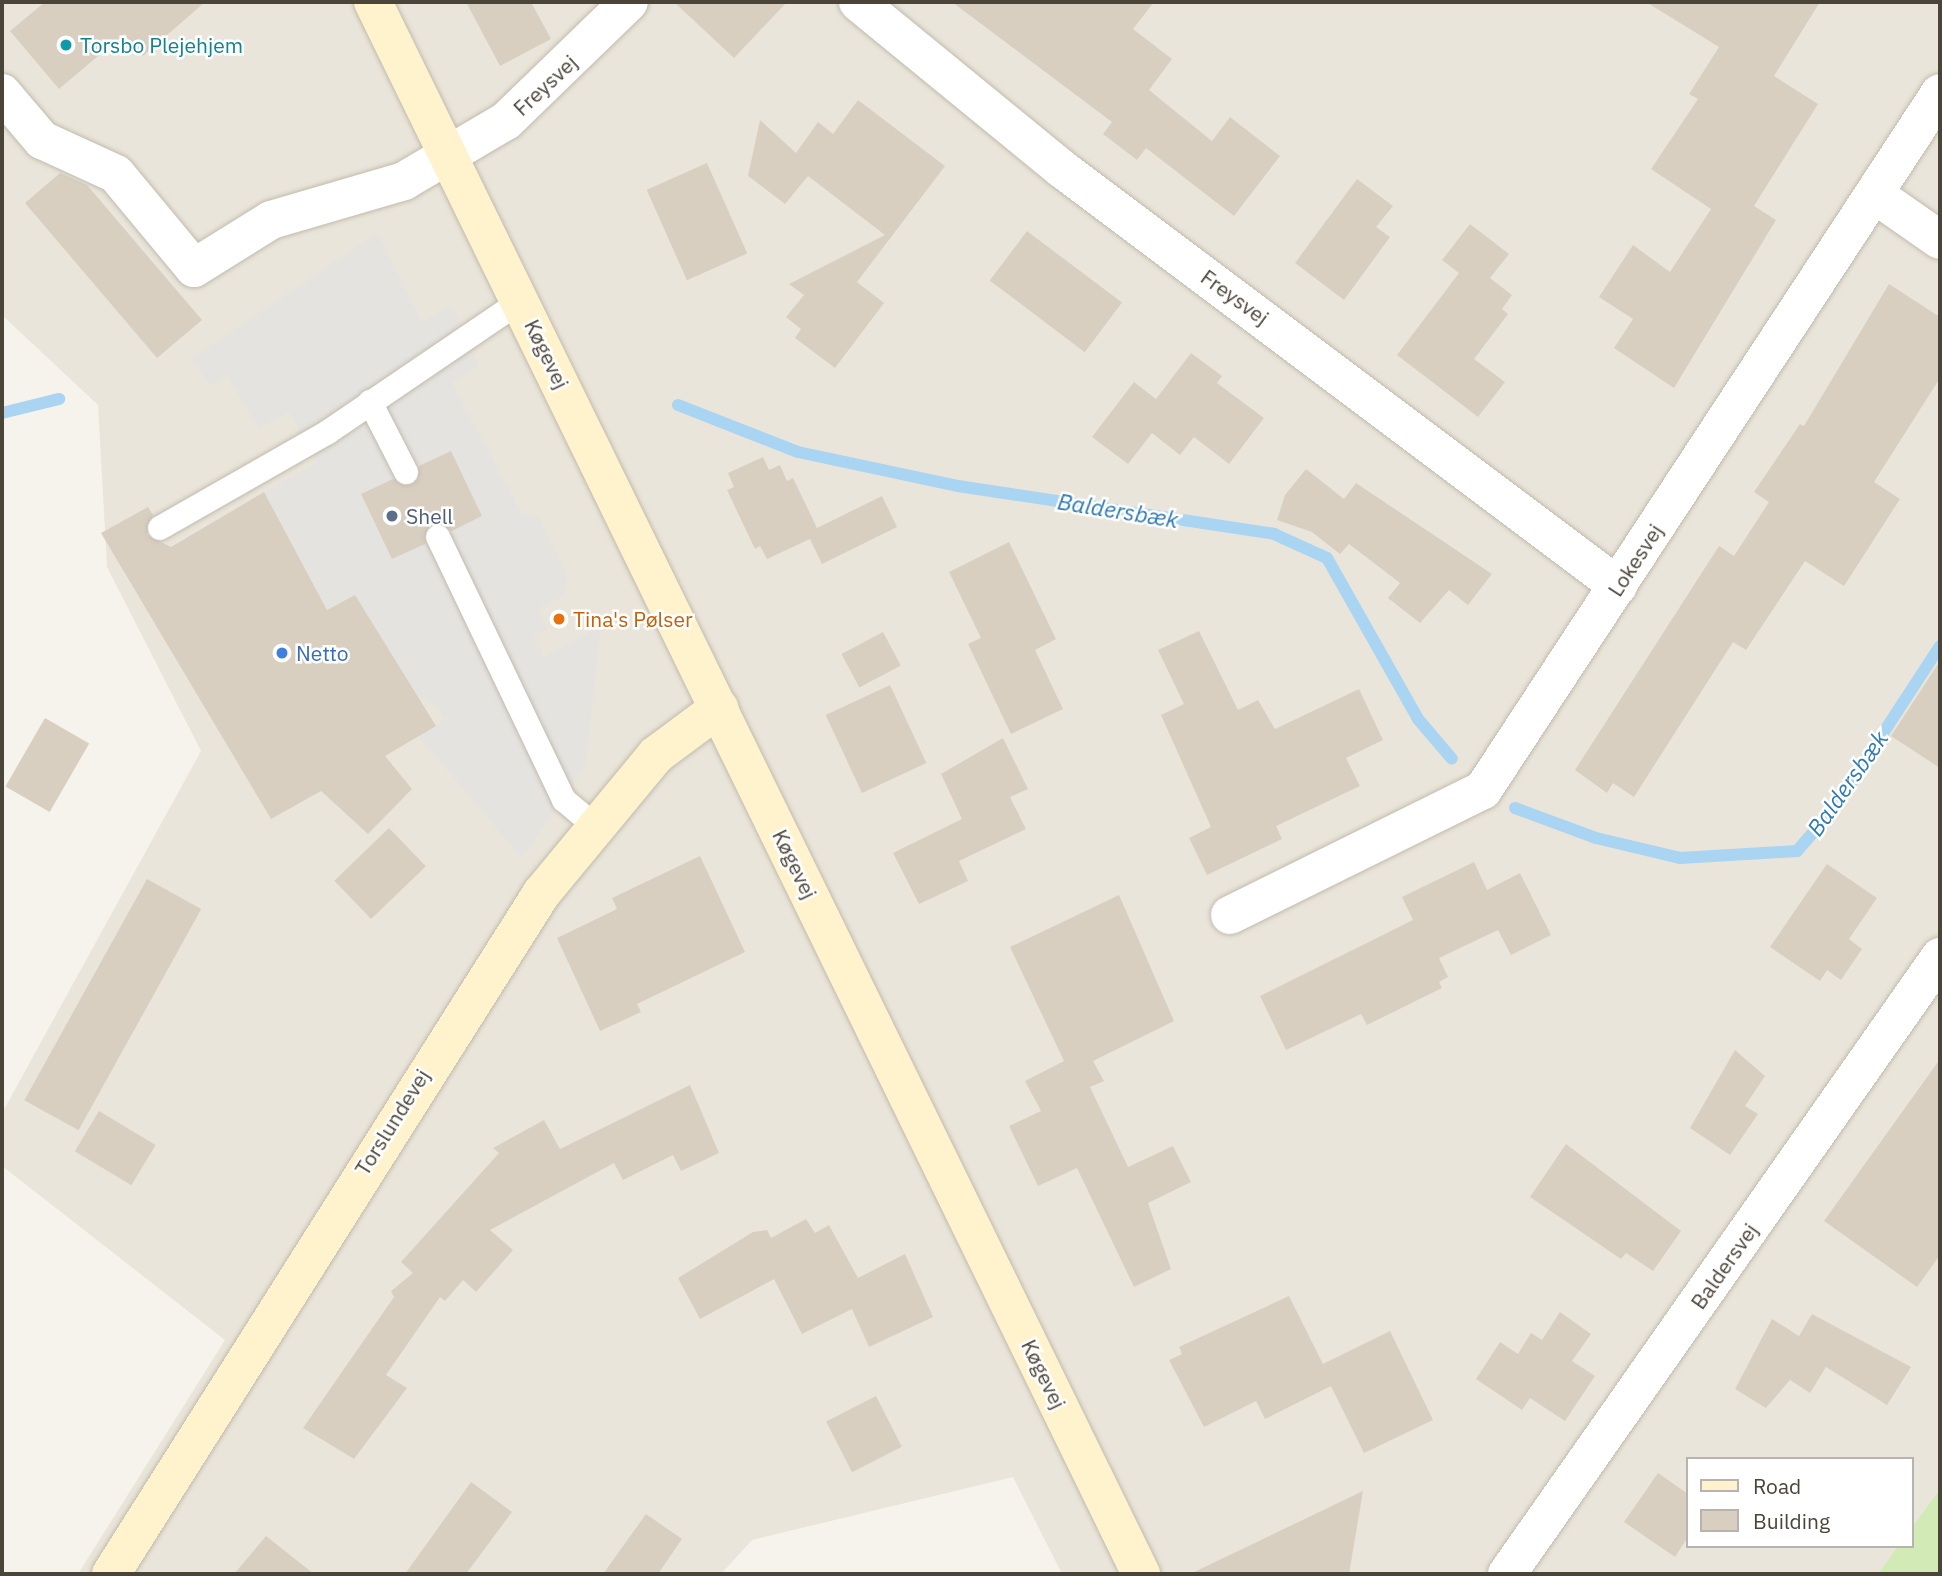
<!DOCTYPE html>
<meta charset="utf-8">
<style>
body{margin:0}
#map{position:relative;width:1942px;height:1576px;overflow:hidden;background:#f6f3ec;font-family:"IBM Plex Sans",sans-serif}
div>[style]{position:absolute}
.residential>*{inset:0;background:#eae5da}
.green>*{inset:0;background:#d2eab5}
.parking>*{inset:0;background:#e5e3e0}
.stream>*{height:12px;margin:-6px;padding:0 6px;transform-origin:6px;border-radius:6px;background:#a9d4f2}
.building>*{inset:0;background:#d8cfc1;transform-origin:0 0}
.roads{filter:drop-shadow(0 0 2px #c2bbae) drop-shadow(0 0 2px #c2bbae)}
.lane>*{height:24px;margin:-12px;padding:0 12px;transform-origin:12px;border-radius:12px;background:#fff}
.street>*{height:38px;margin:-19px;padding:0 19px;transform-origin:19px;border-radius:19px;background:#fff}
.secondary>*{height:38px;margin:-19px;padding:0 19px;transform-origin:19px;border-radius:19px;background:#fff3cd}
.dots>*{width:19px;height:19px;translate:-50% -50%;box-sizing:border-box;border:4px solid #fff;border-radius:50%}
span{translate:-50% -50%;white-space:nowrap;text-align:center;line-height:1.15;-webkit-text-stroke:5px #fff;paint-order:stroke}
.culture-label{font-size:21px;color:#0d838f}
.left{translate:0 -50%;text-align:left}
.street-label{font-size:21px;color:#4b4439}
.service-label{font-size:21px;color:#4e5e75}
.food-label{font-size:21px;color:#c56008}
.shop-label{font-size:21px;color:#366cbe}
.water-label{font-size:23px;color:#2e7ab2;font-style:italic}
.frame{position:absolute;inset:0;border:4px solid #4b4439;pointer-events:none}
.legend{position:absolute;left:1686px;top:1457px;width:228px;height:91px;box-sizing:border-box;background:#fff;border:2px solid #b7b4b0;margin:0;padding:9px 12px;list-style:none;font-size:21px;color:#4b4439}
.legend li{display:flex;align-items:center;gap:14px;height:35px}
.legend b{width:35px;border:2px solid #b7b4b0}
</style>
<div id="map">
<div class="residential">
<div style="clip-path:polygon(2px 2px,1940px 2px,1940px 1489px,1912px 1527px,1912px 1459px,1688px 1459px,1688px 1546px,1898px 1546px,1878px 1574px,1062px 1574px,1013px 1477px,752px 1540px,721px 1574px,78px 1574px,225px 1340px,2px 1166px,2px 1113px,201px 751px,107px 567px,98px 405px,2px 315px)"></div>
</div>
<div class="green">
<div style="clip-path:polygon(1940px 1489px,1940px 1574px,1878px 1574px,1898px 1546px,1912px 1546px,1912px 1527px)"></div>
</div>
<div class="parking">
<div style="clip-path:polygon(377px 233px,422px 322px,451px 305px,479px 366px,452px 383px,522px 514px,539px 518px,568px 576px,564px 595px,538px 609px,548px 628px,533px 636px,544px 657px,601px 626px,586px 765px,522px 858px,418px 736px,445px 720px,437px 706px,417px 696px,355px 595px,327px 610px,264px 492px,317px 462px,289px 412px,259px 429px,227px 376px,210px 386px,192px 358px)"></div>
</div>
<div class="stream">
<div style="left:678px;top:405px;width:129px;rotate:21.4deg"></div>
<div style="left:798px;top:452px;width:164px;rotate:12deg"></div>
<div style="left:958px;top:486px;width:320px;rotate:8.6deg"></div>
<div style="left:1274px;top:534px;width:58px;rotate:24.4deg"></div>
<div style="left:1327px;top:558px;width:185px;rotate:60.5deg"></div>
<div style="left:1418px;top:719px;width:52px;rotate:49.6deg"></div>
<div style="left:2px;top:413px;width:59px;rotate:-13.8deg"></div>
<div style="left:1515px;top:808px;width:86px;rotate:20.3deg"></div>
<div style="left:1596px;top:838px;width:86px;rotate:13.4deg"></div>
<div style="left:1680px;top:858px;width:117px;rotate:-3.4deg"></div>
<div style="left:1797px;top:851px;width:58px;rotate:-49.2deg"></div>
<div style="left:1835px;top:807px;width:192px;rotate:-56.9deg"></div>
</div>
<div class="building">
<div style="clip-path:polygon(45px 2px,205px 2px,143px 56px,124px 34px,59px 89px,10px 31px)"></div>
<div style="clip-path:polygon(466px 2px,531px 2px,551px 39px,500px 66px)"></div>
<div style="clip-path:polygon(674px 2px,787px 2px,734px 58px)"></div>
<div style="clip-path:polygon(952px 2px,1154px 2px,1133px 29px,1172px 59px,1149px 90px,1212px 141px,1230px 117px,1280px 156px,1234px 216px,1146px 148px,1137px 160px,1103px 134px,1112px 122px)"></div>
<div style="clip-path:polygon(1646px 2px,1820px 2px,1774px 76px,1818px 104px,1754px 206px,1776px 220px,1674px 388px,1614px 348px,1633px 319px,1599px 297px,1633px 245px,1670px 272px,1711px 209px,1651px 169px,1698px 99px,1689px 94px,1719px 47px)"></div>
<div style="clip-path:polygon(858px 100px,945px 166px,857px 282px,884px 303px,835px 368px,795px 338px,801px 329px,786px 317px,804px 295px,789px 284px,885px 235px,808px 176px,785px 204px,748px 176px,760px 120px,796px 153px,818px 122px,833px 134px)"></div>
<div style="left:707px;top:163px;width:99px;height:66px;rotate:66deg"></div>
<div style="clip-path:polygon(60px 173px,87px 185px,202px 320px,157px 358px,25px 203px)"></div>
<div style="clip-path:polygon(1357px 179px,1393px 206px,1376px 227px,1390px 237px,1344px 300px,1295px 263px)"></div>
<div style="clip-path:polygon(1470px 224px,1509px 254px,1490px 278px,1512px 295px,1502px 309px,1508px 314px,1474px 359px,1505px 382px,1478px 417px,1397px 355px,1459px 273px,1442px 260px)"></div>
<div style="left:1027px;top:231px;width:119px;height:62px;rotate:37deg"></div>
<div style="clip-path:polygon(1889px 284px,1940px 317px,1940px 378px,1874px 482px,1900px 499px,1844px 586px,1805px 561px,1746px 650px,1733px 642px,1634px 797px,1613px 783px,1607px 793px,1575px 770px,1719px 546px,1734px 556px,1769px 502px,1754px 492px,1800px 424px,1804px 426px)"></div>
<div style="clip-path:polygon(1191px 353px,1222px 376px,1217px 383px,1264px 418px,1229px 464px,1194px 437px,1180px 455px,1152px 433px,1128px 464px,1092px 437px,1134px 382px,1156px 399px)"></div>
<div style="clip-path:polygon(451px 451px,482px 516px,452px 531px,432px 523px,425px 544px,392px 559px,361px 494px,393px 479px,412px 485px,419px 466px)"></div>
<div style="clip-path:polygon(763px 457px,769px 470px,780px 465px,787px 481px,793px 478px,817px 528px,882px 496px,897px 527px,822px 564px,810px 539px,767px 559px,760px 546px,755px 549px,727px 490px,734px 487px,728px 473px)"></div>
<div style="clip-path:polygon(1306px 469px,1344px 499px,1356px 483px,1492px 574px,1468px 605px,1449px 590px,1420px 623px,1388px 598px,1400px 583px,1349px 544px,1340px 554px,1312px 532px,1277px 520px,1285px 495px)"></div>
<div style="clip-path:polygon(264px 492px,327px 610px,355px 595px,436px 726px,385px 756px,412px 789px,368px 834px,321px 791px,271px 819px,101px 533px,148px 507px,153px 515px,147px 535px,171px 547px)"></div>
<div style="clip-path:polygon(1009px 542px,1056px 639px,1035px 650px,1063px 709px,1011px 734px,968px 644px,981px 638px,949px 572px)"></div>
<div style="clip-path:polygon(1199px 631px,1238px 710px,1258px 700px,1275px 729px,1359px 689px,1383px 740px,1346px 758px,1360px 786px,1276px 826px,1282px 839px,1207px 875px,1189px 838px,1211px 827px,1161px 715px,1184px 704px,1158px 650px)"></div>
<div style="left:883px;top:632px;width:38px;height:47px;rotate:62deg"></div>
<div style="clip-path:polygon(1940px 661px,1940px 768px,1891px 736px)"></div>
<div style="left:890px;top:685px;width:86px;height:71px;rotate:65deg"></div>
<div style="left:45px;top:718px;width:51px;height:79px;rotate:30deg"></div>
<div style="clip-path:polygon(1003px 738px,1028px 789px,1010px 797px,1026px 829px,959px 861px,968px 881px,919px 904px,893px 853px,962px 819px,941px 774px)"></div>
<div style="left:389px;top:828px;width:53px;height:76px;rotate:46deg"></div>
<div style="clip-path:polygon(700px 856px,745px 952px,637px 1004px,641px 1012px,600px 1031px,557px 938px,617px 909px,612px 898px)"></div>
<div style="clip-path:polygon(1474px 862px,1487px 890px,1520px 873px,1551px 935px,1511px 955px,1498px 930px,1439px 958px,1448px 977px,1439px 982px,1442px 988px,1367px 1025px,1361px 1014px,1286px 1050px,1260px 996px,1413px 920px,1402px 897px)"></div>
<div style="clip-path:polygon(1827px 864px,1877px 898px,1849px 939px,1862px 949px,1841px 980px,1827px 970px,1820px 981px,1770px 947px)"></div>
<div style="left:147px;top:879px;width:62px;height:253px;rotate:29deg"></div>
<div style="clip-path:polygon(1119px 895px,1174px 1021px,1093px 1061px,1104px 1081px,1090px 1087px,1128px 1167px,1173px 1146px,1191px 1182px,1148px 1203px,1171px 1269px,1134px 1287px,1077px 1168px,1038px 1186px,1009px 1126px,1041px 1111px,1025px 1081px,1064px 1061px,1010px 947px)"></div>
<div style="clip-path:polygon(1735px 1050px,1765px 1076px,1745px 1106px,1758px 1114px,1730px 1155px,1690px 1128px)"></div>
<div style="clip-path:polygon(1940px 1059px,1940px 1255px,1917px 1287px,1824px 1221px)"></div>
<div style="clip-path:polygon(690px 1085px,719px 1153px,681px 1171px,673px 1155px,623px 1180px,614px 1163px,490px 1230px,513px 1250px,476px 1292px,463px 1280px,445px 1301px,440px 1297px,386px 1375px,407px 1388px,354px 1459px,303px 1428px,394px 1297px,391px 1291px,413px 1273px,401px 1262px,499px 1153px,493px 1148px,544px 1120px,560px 1149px)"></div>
<div style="left:99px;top:1111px;width:66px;height:47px;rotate:31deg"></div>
<div style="clip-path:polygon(1566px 1144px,1681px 1231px,1653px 1271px,1626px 1253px,1621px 1259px,1530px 1197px)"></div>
<div style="clip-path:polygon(806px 1219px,815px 1233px,829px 1225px,858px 1278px,905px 1254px,933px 1317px,869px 1347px,852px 1309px,802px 1334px,774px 1279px,700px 1319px,678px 1278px,753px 1232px,767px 1230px,771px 1238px)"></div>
<div style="clip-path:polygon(1289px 1296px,1323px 1364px,1390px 1331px,1433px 1420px,1364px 1453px,1331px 1386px,1265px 1419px,1256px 1401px,1204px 1427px,1169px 1360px,1182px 1354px,1179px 1347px)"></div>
<div style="clip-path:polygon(1560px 1312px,1591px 1334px,1572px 1361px,1595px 1376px,1565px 1421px,1530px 1398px,1522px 1410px,1476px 1379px,1500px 1342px,1518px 1354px,1531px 1333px,1542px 1340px)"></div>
<div style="clip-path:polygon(1812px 1314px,1911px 1367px,1887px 1405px,1826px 1367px,1810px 1393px,1790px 1380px,1766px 1408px,1735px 1389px,1772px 1319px,1799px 1336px)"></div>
<div style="left:876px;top:1396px;width:57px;height:56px;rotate:63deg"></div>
<div style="clip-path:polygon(1658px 1473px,1688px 1494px,1688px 1537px,1675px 1557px,1624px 1522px)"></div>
<div style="clip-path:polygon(471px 1482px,512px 1512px,466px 1574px,405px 1574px)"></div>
<div style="clip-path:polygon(1363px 1491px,1349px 1574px,1190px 1574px)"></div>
<div style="clip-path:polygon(646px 1514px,682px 1539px,658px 1574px,603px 1574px)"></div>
<div style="clip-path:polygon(266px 1536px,314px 1574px,234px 1574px)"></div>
</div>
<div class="roads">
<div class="lane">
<div style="left:370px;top:402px;width:79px;rotate:62.8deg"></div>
<div style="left:160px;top:528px;width:193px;rotate:-29.7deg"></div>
<div style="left:328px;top:432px;width:233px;rotate:-34.2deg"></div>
<div style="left:438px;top:537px;width:292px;rotate:64.4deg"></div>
<div style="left:564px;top:800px;width:39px;rotate:40deg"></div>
</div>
<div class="street">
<div style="left:858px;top:2px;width:264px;rotate:39.3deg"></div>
<div style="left:1062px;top:169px;width:695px;rotate:36.87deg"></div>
<div style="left:2px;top:93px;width:62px;rotate:49.6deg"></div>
<div style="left:42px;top:140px;width:81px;rotate:24.7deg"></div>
<div style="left:116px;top:174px;width:122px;rotate:50.3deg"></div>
<div style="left:194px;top:268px;width:91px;rotate:-31.9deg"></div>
<div style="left:271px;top:220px;width:139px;rotate:-16.3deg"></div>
<div style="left:404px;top:181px;width:118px;rotate:-30.5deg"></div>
<div style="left:506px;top:121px;width:171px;rotate:-44.1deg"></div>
<div style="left:1874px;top:194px;width:80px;rotate:34.9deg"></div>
<div style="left:1230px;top:915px;width:282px;rotate:-26.3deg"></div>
<div style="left:1483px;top:790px;width:833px;rotate:-56.75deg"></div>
<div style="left:1507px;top:1574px;width:754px;rotate:-54.94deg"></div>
</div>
<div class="secondary">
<div style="left:373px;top:2px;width:1750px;rotate:63.96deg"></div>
<div style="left:111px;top:1574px;width:805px;rotate:-57.69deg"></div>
<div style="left:541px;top:894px;width:180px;rotate:-50.4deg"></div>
<div style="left:656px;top:755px;width:79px;rotate:-36.7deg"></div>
</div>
</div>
<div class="dots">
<div style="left:66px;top:45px;background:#0f9aa8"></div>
<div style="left:392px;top:516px;background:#5c6f8a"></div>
<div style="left:559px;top:619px;background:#e8710a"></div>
<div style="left:282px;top:653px;background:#3f7fe0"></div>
</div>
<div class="culture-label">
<span class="left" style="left:80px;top:45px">Torsbo Plejehjem</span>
</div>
<div class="street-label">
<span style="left:545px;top:85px;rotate:-43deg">Freysvej</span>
<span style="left:1235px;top:297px;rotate:36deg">Freysvej</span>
<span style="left:547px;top:354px;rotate:64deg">Køgevej</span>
<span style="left:1635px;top:560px;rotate:-57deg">Lokesvej</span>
<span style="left:795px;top:864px;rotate:64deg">Køgevej</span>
<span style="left:392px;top:1122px;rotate:-58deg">Torslundevej</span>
<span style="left:1724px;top:1266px;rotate:-55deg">Baldersvej</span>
<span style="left:1044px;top:1374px;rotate:64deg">Køgevej</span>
</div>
<div class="service-label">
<span class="left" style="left:406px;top:516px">Shell</span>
</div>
<div class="food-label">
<span class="left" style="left:573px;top:619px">Tina's Pølser</span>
</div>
<div class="shop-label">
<span class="left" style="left:296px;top:653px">Netto</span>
</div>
<div class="water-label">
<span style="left:1118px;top:510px;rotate:9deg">Baldersbæk</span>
<span style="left:1847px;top:783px;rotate:-55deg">Baldersbæk</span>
</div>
<div class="frame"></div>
<ul class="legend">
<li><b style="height:9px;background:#fff3cd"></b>Road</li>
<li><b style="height:19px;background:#d8cfc1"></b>Building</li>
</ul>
</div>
